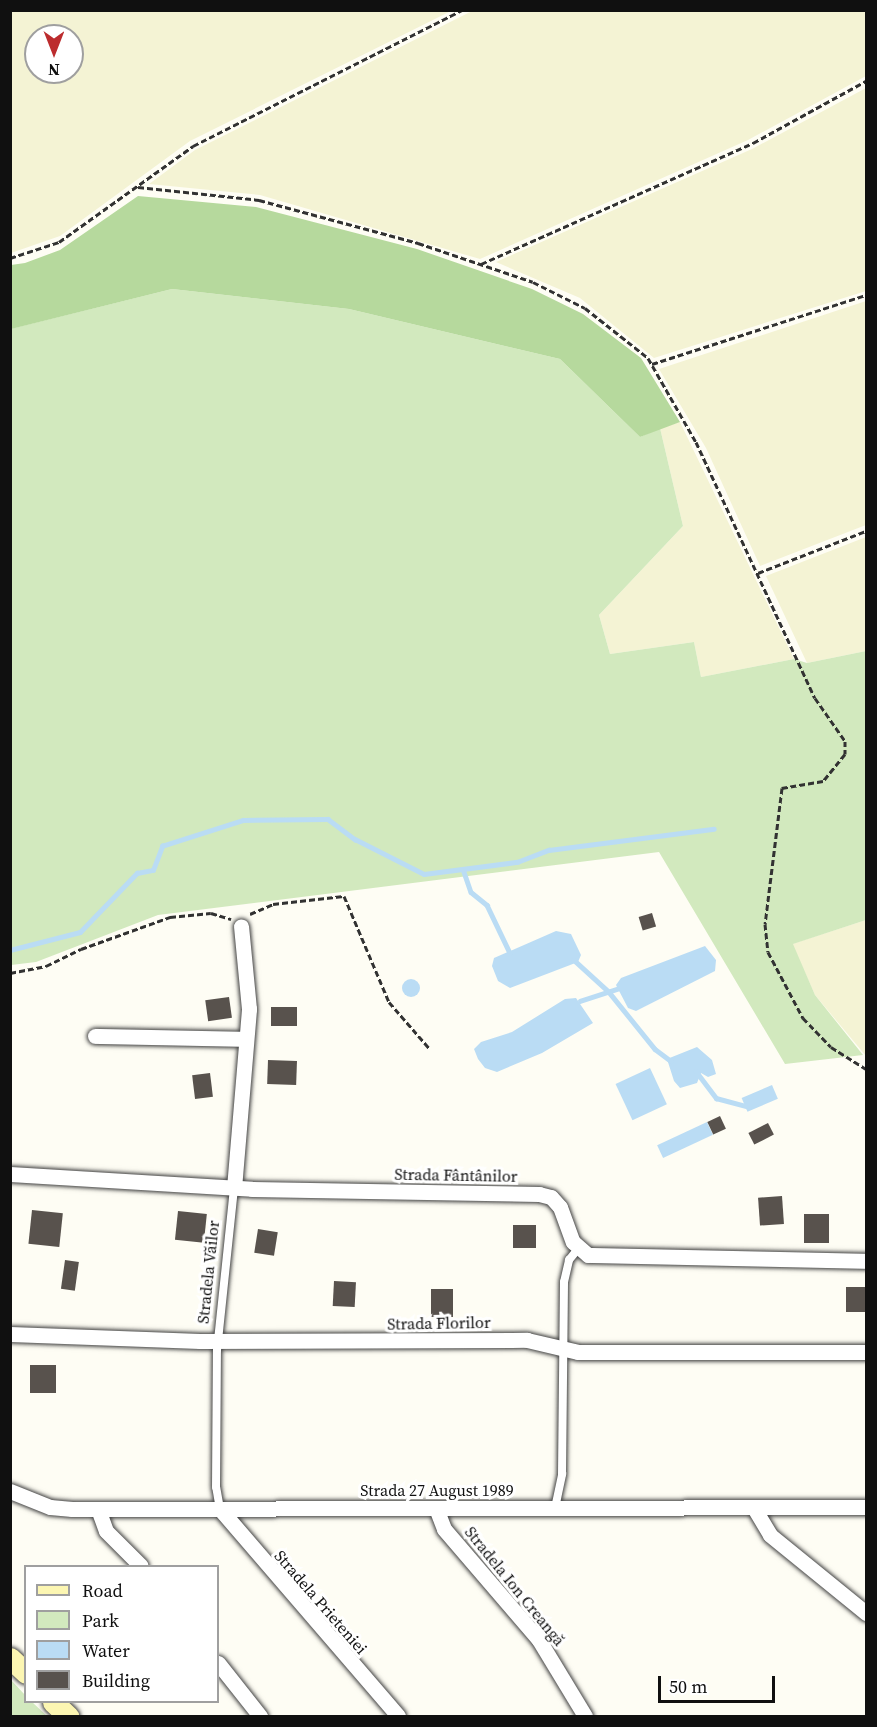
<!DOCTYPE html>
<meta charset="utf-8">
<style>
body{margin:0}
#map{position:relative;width:877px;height:1727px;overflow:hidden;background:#fefdf4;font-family:"Source Serif 4",serif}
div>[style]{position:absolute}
.farmland>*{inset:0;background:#f4f3d4}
.green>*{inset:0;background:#d2e9be}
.forest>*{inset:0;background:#b6d99d}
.water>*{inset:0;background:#badcf4;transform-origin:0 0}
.round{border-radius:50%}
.stream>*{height:4.5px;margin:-2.25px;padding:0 2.25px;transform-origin:2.25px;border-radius:2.25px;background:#badcf4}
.building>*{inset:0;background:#58524d;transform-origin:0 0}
.path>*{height:3px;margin-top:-1.5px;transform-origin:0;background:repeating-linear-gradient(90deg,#323232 0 6px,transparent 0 9px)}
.roads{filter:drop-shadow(0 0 2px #434343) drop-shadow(0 0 2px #434343)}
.service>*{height:8px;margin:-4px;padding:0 4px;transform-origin:4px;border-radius:4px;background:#fff}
.minor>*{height:15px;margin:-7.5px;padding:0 7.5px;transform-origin:7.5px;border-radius:7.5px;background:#fff}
.secondary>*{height:21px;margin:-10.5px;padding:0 10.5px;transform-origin:10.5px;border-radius:10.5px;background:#fcf6b2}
span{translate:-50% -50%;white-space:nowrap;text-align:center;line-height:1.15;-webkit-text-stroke:6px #fff;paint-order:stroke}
.street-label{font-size:16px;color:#101010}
.frame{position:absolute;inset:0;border:12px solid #101010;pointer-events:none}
.legend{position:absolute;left:24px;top:1565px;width:195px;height:138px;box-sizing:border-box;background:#fff;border:2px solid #9f9f9f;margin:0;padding:8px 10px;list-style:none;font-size:18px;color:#101010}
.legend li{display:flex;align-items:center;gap:12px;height:30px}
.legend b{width:30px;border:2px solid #9f9f9f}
.north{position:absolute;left:24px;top:24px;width:60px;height:60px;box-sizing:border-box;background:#fff;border:2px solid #9f9f9f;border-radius:50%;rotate:180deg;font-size:16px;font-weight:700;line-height:24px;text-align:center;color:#101010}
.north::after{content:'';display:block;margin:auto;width:21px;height:27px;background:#bc2c2e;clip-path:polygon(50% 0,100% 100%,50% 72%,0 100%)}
.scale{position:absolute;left:658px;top:1676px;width:117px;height:27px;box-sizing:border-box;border:3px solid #101010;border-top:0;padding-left:8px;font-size:18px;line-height:21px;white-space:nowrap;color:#101010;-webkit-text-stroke:4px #fff;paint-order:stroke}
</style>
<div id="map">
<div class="farmland">
<div style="clip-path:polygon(474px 10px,866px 11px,866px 76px,748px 140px,480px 259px,260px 195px,149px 184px,195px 150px)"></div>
<div style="clip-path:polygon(evenodd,10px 11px,11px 10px,451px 11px,190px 141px,60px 236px,11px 253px,10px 11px,36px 36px,72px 36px,72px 72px,36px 72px,36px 36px)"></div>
<div style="clip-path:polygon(866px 88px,866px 291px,654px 358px,580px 298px,496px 262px,752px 149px)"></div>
<div style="clip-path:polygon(866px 301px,866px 525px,760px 566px,706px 448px,659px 369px)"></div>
<div style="clip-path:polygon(680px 422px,794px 659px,701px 677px,694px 642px,610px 654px,599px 615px,683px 526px,660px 428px)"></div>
<div style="clip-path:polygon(866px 537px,866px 651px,807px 663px,766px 576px)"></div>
<div style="clip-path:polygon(866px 920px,866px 1056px,815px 995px,792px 944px)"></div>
</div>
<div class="green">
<div style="clip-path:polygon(172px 289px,349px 309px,560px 359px,640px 437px,660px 428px,683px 526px,599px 615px,610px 654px,694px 642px,701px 677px,794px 659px,807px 663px,866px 651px,866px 920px,793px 944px,815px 995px,863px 1055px,785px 1064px,659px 852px,158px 915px,36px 962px,11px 965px,10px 329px)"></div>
<div style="clip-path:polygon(11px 1680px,25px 1695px,26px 1702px,32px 1702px,47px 1716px,11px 1716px)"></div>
</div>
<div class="forest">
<div style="clip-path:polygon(138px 196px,256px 207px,417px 249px,532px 289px,583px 314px,641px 358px,680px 422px,640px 437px,560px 359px,349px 309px,172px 289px,11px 329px,11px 265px,25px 263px,60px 250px)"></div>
</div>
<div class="water">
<div style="clip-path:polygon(556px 931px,571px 934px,581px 955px,578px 962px,510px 988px,498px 981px,492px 966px,494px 958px)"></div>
<div style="clip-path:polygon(705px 946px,716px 960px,715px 971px,636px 1011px,628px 1008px,616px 985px,621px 978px)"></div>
<div class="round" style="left:402px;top:979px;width:18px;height:18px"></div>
<div style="clip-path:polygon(576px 998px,593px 1023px,542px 1053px,497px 1072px,485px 1068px,478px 1059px,474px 1049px,481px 1042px,512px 1032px,565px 999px)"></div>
<div style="clip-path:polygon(697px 1047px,712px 1060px,716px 1074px,708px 1077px,701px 1073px,697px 1083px,680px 1088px,674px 1081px,667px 1059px)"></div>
<div style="left:650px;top:1068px;width:40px;height:38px;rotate:65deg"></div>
<div style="left:772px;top:1085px;width:15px;height:33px;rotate:67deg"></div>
<div style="left:707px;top:1122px;width:14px;height:55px;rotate:65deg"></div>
</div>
<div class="stream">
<div style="left:463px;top:869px;width:24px;rotate:71deg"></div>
<div style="left:471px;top:892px;width:21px;rotate:39deg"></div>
<div style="left:487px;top:905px;width:53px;rotate:64.4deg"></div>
<div style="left:10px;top:950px;width:72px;rotate:-14.4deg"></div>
<div style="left:80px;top:932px;width:82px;rotate:-46deg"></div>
<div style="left:137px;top:873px;width:16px;rotate:-11deg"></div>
<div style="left:153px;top:870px;width:26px;rotate:-69deg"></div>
<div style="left:162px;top:846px;width:85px;rotate:-17.8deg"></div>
<div style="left:243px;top:820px;width:85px;rotate:-0.7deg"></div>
<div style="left:328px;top:819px;width:34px;rotate:37deg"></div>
<div style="left:355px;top:839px;width:77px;rotate:26.9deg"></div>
<div style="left:424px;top:874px;width:94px;rotate:-7.4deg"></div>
<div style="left:517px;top:862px;width:34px;rotate:-21deg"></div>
<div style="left:549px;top:850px;width:166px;rotate:-7.3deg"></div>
<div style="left:574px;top:960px;width:47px;rotate:42.4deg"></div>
<div style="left:609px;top:992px;width:73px;rotate:51.1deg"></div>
<div style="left:655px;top:1049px;width:20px;rotate:37deg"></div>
<div style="left:580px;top:1001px;width:40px;rotate:-18deg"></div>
<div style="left:696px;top:1071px;width:34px;rotate:53deg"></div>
<div style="left:716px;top:1098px;width:31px;rotate:15deg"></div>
</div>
<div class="building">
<div style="left:652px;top:913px;width:14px;height:14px;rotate:73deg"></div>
<div style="left:229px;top:997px;width:21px;height:24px;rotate:82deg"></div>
<div style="left:271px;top:1007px;width:26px;height:19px"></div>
<div style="left:268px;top:1060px;width:29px;height:24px;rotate:2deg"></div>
<div style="left:210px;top:1073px;width:24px;height:18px;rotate:83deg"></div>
<div style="left:720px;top:1116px;width:14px;height:14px;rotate:65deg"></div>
<div style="left:768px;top:1123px;width:13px;height:22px;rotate:63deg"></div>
<div style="left:782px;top:1196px;width:28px;height:24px;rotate:86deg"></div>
<div style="left:32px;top:1210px;width:31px;height:34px;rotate:6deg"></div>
<div style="left:178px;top:1211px;width:29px;height:29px;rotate:6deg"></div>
<div style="left:804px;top:1214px;width:25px;height:29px"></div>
<div style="left:513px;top:1225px;width:23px;height:23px"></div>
<div style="left:258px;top:1229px;width:20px;height:24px;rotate:9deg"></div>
<div style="left:65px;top:1260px;width:14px;height:29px;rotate:8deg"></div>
<div style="left:334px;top:1281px;width:22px;height:25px;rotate:3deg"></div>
<div style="left:867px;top:1287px;width:25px;height:21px;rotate:90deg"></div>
<div style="left:431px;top:1289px;width:22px;height:28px"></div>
<div style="left:30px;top:1365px;width:26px;height:28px"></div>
</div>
<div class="path">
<div style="left:138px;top:187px;width:122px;rotate:6.1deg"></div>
<div style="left:259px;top:200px;width:165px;rotate:15.1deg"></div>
<div style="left:418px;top:243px;width:121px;rotate:18.7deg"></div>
<div style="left:533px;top:282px;width:58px;rotate:26.6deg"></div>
<div style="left:585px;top:308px;width:80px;rotate:38.4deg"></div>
<div style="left:648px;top:358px;width:97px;rotate:60.3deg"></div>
<div style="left:696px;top:442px;width:282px;rotate:65.1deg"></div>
<div style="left:815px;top:698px;width:52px;rotate:55.1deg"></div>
<div style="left:845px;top:741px;width:13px;rotate:90deg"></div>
<div style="left:845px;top:754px;width:35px;rotate:129deg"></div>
<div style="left:823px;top:781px;width:42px;rotate:170.3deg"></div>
<div style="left:782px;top:788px;width:137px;rotate:97.1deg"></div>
<div style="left:765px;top:924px;width:28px;rotate:84deg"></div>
<div style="left:768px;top:952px;width:75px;rotate:62.1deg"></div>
<div style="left:803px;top:1018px;width:40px;rotate:46deg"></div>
<div style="left:831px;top:1047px;width:41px;rotate:32.2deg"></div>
<div style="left:10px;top:258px;width:52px;rotate:-18.1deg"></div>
<div style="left:59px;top:242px;width:165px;rotate:-35.6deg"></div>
<div style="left:193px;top:146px;width:301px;rotate:-26.8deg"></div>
<div style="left:481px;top:264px;width:298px;rotate:-24deg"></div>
<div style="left:753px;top:143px;width:129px;rotate:-28.8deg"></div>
<div style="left:652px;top:364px;width:225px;rotate:-17.9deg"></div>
<div style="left:758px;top:573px;width:116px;rotate:-21.3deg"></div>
<div style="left:250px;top:914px;width:25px;rotate:-23deg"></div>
<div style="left:273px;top:904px;width:71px;rotate:-6.4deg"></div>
<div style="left:344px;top:896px;width:115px;rotate:67deg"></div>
<div style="left:389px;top:1002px;width:61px;rotate:49deg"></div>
<div style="left:10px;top:973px;width:37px;rotate:-11deg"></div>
<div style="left:46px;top:966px;width:39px;rotate:-26deg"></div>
<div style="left:81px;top:949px;width:95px;rotate:-19.8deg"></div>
<div style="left:170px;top:917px;width:41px;rotate:-5.6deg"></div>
<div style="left:211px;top:913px;width:21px;rotate:17deg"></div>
</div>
<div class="roads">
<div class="service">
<div style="left:555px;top:1508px;width:35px;rotate:-78deg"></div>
<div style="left:562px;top:1474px;width:192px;rotate:-89.4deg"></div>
<div style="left:564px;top:1282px;width:23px;rotate:-77deg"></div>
<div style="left:569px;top:1260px;width:14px;rotate:-51deg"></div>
<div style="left:220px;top:1509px;width:22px;rotate:-100deg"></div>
<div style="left:216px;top:1487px;width:137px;rotate:-89.6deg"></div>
<div style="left:217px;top:1350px;width:163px;rotate:-84deg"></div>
</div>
<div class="minor">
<div style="left:95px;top:1036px;width:150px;rotate:1.1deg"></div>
<div style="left:10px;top:1174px;width:242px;rotate:3.5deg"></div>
<div style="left:252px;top:1189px;width:287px;rotate:1deg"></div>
<div style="left:539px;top:1194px;width:12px;rotate:14deg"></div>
<div style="left:551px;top:1197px;width:13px;rotate:48deg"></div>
<div style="left:560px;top:1207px;width:37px;rotate:70deg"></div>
<div style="left:573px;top:1242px;width:20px;rotate:41deg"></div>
<div style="left:588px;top:1255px;width:278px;rotate:1.2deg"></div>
<div style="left:234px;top:1188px;width:180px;rotate:-85.2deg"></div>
<div style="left:249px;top:1009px;width:83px;rotate:-95.5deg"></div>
<div style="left:10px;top:1334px;width:190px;rotate:2.1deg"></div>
<div style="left:200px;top:1341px;width:327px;rotate:-0.2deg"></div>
<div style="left:527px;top:1340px;width:52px;rotate:13.2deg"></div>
<div style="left:578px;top:1352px;width:288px"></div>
<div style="left:10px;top:1491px;width:43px;rotate:21.8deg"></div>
<div style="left:50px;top:1507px;width:22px;rotate:5deg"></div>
<div style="left:72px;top:1509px;width:794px;rotate:-0.14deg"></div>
<div style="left:436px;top:1508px;width:22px;rotate:69deg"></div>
<div style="left:444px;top:1529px;width:146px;rotate:49.4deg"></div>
<div style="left:539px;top:1640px;width:89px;rotate:58.8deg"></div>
<div style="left:754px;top:1508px;width:31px;rotate:59deg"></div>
<div style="left:770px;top:1535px;width:124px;rotate:39.1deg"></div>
<div style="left:98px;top:1509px;width:23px;rotate:70deg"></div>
<div style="left:106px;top:1531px;width:49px;rotate:45deg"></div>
<div style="left:220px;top:1509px;width:273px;rotate:49.3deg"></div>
<div style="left:218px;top:1663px;width:68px;rotate:51.6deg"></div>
</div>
<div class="secondary">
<div style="left:10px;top:1658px;width:22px;rotate:43deg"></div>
<div style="left:53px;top:1702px;width:21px;rotate:43deg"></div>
</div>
</div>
<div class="street-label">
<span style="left:456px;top:1175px;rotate:1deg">Strada Fântânilor</span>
<span style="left:208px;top:1272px;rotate:-84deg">Stradela Văilor</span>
<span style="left:439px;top:1323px;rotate:-1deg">Strada Florilor</span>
<span style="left:437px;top:1490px">Strada 27 August 1989</span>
<span style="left:515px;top:1586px;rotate:51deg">Stradela Ion Creangă</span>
<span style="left:321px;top:1602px;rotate:49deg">Stradela Prieteniei</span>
</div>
<div class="frame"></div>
<ul class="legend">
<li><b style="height:8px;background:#fcf6b2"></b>Road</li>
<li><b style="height:16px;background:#d2e9be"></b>Park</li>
<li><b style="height:16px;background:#badcf4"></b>Water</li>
<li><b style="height:16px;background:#58524d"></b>Building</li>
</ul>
<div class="north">N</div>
<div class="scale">50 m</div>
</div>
